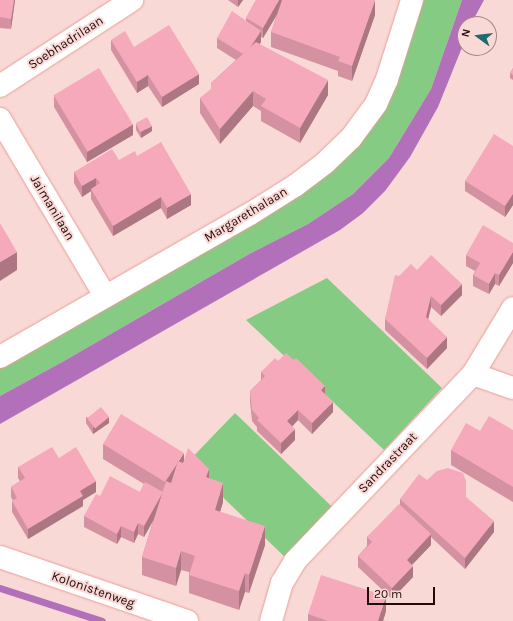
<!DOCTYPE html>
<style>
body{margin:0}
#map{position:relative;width:513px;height:621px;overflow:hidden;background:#f9d9d6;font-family:Karla,sans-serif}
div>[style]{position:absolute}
.green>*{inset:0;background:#85cb83;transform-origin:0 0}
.water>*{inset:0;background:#b370ba}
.stream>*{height:7px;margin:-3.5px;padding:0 3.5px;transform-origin:3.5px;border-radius:3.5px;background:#b370ba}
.roads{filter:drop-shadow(0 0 1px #ea9f99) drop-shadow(0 0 1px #ea9f99)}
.street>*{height:22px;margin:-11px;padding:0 11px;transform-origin:11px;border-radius:11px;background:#fff}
.secondary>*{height:22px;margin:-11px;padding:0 11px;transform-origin:11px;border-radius:11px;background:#fff}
.wall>*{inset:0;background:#d391a1}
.shaded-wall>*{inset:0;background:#ac7683}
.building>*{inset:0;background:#f5a9bb;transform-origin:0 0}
span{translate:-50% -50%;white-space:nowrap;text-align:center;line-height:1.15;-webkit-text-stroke:4px #f9d9d6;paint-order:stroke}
.street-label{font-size:13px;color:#230908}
.north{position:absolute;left:457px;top:16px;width:40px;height:40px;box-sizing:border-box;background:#f9d9d6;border:1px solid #a38684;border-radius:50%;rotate:285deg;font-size:11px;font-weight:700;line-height:16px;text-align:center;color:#230908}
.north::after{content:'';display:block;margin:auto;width:14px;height:18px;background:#1e6a70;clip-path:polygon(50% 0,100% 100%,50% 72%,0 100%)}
.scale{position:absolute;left:367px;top:587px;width:68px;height:18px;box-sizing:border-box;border:2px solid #230908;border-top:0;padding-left:5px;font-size:12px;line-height:14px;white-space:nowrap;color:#230908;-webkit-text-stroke:3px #f9d9d6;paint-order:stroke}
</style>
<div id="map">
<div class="green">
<div style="clip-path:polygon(418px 0,462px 0,431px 89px,389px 158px,353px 194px,308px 224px,251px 253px,64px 361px,0 396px,0 367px,335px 166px)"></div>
<div style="clip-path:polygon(327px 278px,442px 388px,384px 450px,246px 320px)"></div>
<div style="left:235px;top:413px;width:137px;height:69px;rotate:44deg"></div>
</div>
<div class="water">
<div style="clip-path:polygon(462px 0,484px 0,471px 24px,465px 24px,465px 40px,438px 107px,410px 157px,385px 191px,363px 213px,340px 230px,0 424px,0 396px,64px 361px,251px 253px,308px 224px,353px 194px,389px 158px,431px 89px)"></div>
</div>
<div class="stream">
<div style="left:0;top:588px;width:107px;rotate:17.9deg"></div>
</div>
<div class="roads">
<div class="street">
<div style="left:0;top:86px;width:158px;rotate:-33.1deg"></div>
<div style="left:0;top:119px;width:206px;rotate:59.3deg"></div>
<div style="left:0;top:357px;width:288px;rotate:-29.8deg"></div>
<div style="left:250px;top:214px;width:54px;rotate:-32.2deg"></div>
<div style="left:296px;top:185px;width:36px;rotate:-37deg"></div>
<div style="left:325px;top:163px;width:36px;rotate:-44deg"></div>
<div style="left:351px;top:138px;width:42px;rotate:-53.7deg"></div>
<div style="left:376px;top:104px;width:27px;rotate:-66deg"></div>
<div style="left:387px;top:79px;width:83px;rotate:-72.4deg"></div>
<div style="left:473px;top:374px;width:42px;rotate:19.3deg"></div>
<div style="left:271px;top:621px;width:40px;rotate:-74deg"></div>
<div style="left:282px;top:583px;width:26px;rotate:-59deg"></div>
<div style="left:295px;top:561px;width:258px;rotate:-46.4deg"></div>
<div style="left:473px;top:374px;width:77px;rotate:-58.8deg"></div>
</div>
<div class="secondary">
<div style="left:0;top:557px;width:198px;rotate:18.9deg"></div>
</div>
</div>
<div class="wall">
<div style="clip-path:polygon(0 0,15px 0,11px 29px,0 28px)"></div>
<div style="clip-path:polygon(228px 0,243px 0,238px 7px)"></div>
<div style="clip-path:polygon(256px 0,375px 15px,352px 81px,338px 76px,338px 71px,271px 47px,271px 32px,277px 14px,263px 38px,261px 37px,261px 42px,259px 44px,328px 95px,300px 143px,261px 121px,261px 111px,253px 106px,220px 144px,200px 113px,200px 98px,211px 90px,211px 83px,236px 60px,217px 48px,217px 38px,246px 21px,246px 18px)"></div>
<div style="clip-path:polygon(111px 40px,134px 47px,199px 84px,162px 107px,148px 86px,137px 93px,111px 50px)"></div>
<div style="clip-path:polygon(513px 68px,513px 80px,510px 78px,510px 73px)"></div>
<div style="clip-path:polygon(54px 96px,133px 135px,87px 162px,54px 107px)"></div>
<div style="clip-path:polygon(136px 124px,152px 131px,141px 138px,136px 130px)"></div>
<div style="clip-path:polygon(513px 146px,513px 205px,505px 217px,465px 191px,465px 181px)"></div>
<div style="clip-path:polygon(137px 156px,191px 205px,167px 219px,161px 208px,113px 236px,91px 199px,91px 191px,82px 197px,74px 183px,74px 172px,119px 160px)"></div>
<div style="clip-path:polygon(513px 243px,513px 263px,499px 286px,495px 284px,489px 294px,473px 286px,473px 275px,475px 271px,466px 266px,466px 255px)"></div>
<div style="clip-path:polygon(417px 270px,462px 295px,441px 316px,431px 307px,428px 319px,447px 348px,427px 369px,385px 330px,385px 319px,399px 276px)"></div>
<div style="clip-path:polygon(278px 361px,325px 394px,333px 412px,312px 434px,298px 420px,292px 426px,295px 440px,281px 454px,257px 431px,257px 427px,252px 421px,250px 402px,250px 391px,261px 380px,261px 372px)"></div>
<div style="clip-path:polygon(86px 417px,109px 423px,93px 434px,86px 423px)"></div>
<div style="clip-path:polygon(513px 430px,513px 502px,451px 465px,451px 450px,480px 431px)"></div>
<div style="clip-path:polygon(103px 444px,184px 462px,209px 478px,223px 502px,220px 512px,265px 545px,249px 593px,245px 592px,239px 610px,189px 593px,189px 572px,181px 570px,176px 586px,142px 575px,142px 557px,153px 521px,144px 537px,138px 534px,134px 543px,121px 537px,117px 544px,84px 527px,84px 516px,100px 496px,140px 492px,144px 484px,103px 459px)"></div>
<div style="clip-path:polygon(59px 458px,96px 492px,83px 500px,83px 506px,28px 539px,12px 512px,12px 501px,13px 501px,11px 497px,11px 487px,20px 481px,18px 478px,18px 467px)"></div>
<div style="clip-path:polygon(427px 480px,466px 497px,494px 532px,465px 569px,431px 537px,431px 545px,412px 565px,413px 577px,392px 599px,358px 567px,358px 556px,367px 546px,367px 537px,400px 505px,400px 499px)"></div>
<div style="clip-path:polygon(386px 611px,383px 621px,308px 621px,308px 614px)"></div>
</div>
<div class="shaded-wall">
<div style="clip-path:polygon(14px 0,15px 0,11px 29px,11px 19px)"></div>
<div style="clip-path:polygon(238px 0,243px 0,238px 7px)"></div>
<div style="clip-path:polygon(279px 0,286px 0,263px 38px,263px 28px)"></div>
<div style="clip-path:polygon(375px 0,375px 15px,352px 81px,352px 66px)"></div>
<div style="clip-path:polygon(261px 31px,261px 42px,245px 66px,245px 55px)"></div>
<div style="clip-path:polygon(199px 74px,199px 84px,162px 107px,162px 97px)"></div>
<div style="clip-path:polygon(148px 75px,148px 86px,137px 93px,137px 82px)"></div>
<div style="clip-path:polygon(328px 80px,328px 95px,300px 143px,300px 128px)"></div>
<div style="clip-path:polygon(253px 91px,253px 106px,220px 144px,220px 129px)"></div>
<div style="clip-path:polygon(133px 124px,133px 135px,87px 162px,87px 152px)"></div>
<div style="clip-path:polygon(152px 126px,152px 131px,141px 138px,141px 132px)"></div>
<div style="clip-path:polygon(96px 178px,96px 188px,91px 189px,91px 191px,82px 197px,82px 186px)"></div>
<div style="clip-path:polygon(191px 194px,191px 205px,167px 219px,167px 208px)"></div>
<div style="clip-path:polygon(513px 194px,513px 205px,505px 217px,505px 206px)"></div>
<div style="clip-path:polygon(161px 197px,161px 208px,113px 236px,113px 226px)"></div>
<div style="clip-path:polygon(17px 252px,17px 270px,0 281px,0 262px)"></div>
<div style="clip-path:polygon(513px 252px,513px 263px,499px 286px,499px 275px)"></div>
<div style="clip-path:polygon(495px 273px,495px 284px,489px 294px,489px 284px)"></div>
<div style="clip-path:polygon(462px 284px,462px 295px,441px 316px,441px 305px)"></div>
<div style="clip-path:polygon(431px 296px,431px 307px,426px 328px,426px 317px)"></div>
<div style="clip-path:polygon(447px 337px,447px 348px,427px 369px,427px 358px)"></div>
<div style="clip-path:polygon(325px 386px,325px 397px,321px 390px)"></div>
<div style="clip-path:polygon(333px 402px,333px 412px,312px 434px,312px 423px)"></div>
<div style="clip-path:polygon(298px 410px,298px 420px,287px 432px,287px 421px)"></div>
<div style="clip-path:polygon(109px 417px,109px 423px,93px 434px,93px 428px)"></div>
<div style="clip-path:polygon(295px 429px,295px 440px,281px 454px,281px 443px)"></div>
<div style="clip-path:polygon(184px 453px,184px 468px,165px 498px,165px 482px)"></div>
<div style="clip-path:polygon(209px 469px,209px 488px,206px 477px)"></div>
<div style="clip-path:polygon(96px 481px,96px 492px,83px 500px,83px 506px,28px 539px,28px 529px,80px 491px)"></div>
<div style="clip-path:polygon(223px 483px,223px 502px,215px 529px,215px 510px)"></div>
<div style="clip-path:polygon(163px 492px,163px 503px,144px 537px,144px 526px)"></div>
<div style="clip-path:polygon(494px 521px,494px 532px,465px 569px,465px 558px)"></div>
<div style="clip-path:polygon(138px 523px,138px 534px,134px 543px,134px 532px)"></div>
<div style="clip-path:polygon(121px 526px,121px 537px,117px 544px,117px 534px)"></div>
<div style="clip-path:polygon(265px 526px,265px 545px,249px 593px,249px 575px)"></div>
<div style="clip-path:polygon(431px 534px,431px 545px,407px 570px,407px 560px)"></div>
<div style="clip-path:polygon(181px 551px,181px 570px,176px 586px,176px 568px)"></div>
<div style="clip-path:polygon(413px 566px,413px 577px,392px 599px,392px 588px)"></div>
<div style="clip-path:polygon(245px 573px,245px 592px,239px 610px,239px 591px)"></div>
<div style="clip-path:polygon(386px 596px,386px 611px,383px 621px,378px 621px)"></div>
</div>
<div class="building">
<div style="clip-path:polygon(0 0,14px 0,11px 19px,0 17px)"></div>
<div style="clip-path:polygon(256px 0,279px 0,263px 28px,246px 18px)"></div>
<div style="clip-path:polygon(282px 0,375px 0,352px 66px,338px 61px,340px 57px,271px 32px)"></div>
<div style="clip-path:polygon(232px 11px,261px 31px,250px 48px,243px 54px,217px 38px)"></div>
<div style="clip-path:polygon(169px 25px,199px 74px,162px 97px,148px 75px,137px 82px,111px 40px,125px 31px,134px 47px)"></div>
<div style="clip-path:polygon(256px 42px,328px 80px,300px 128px,261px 106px,266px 99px,253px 91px,220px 129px,200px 98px,211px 89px,211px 83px)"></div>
<div style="left:99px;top:68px;width:66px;height:53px;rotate:59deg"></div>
<div style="clip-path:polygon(513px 68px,513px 75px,510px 73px)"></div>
<div style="left:147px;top:117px;width:10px;height:13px;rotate:61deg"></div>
<div style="clip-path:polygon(494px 134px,513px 146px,513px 194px,505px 206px,465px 181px)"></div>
<div style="clip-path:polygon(161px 142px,191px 194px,167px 208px,161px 197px,113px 226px,91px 189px,100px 183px,96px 178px,82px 186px,74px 172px,112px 149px,119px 160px,135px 151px,137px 156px)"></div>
<div style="clip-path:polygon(0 223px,17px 252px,0 262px)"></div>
<div style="clip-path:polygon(483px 225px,513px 243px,513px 252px,499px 275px,495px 273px,489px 284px,473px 275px,480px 263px,466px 255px)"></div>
<div style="clip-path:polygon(431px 255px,462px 284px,441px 305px,431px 296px,426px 317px,447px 337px,427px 358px,385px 319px,395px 275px,399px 276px,411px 264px,417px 270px)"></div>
<div style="clip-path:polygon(286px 353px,294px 360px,296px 358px,325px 386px,321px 390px,333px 402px,312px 423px,298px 410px,287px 421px,295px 429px,281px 443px,257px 420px,259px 418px,252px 410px,250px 391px,265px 376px,261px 372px,275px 358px,278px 361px)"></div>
<div style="left:101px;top:407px;width:13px;height:18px;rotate:51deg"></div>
<div style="clip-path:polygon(121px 414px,184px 453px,178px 461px,177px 464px,165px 482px,103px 444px)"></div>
<div style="clip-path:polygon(489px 416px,513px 430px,513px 487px,451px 450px,466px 423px,480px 431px)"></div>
<div style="clip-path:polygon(52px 447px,59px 458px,76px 447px,96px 481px,80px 491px,83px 496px,28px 529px,12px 501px,17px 498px,11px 487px,25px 478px,18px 467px)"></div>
<div style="clip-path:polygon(188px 448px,209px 469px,206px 477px,223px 483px,215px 510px,265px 526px,249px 575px,245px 573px,239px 591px,189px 575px,195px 556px,181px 551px,176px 568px,142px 557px,166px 481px,171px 483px,178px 461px,183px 463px)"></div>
<div style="clip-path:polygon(448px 468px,463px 473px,466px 481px,466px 497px,494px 521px,465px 558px,400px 499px,419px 474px,427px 480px,437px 471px)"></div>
<div style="clip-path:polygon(110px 476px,140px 492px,145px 482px,163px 492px,144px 526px,138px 523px,134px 532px,121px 526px,117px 534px,84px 516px,96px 494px,100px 496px)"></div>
<div style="clip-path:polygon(399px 504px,431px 534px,407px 560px,413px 566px,392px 588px,358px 556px,372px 542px,367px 537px)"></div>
<div style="clip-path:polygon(321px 575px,386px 596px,378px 621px,328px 621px,308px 614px)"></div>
</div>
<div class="street-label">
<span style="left:66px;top:43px;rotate:-33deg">Soebhadrilaan</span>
<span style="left:52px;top:208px;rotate:59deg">Jaimanilaan</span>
<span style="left:246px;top:215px;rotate:-31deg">Margarethalaan</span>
<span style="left:388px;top:463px;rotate:-46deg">Sandrastraat</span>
<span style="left:93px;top:590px;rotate:19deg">Kolonistenweg</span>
</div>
<div class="north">N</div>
<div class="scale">20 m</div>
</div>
